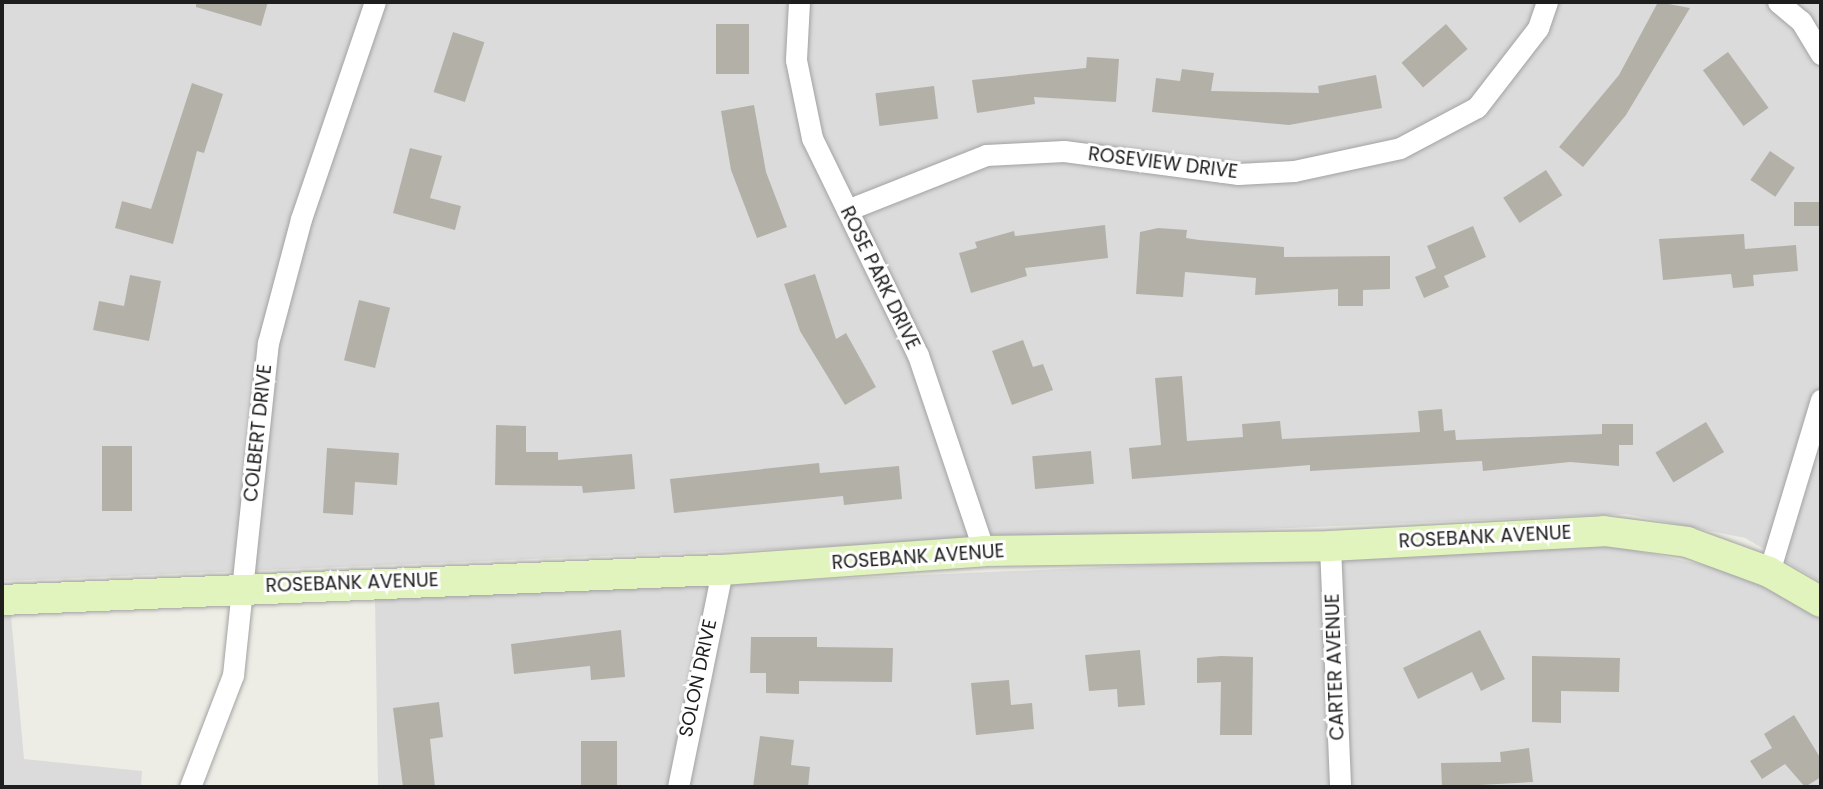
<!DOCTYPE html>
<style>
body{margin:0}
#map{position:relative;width:1823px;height:789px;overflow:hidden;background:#eeede5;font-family:Poppins,sans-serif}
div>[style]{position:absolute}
.residential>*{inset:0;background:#dcdbdb}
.building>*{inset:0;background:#b3b0a8;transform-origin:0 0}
.roads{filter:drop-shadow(0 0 2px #a2a2a2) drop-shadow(0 0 2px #a2a2a2)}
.street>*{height:21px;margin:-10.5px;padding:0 10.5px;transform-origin:10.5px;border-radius:10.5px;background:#fff}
.secondary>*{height:30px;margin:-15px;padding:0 15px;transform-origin:15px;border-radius:15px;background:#e2f4bd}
span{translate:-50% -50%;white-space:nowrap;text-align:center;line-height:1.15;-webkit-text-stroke:6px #fff;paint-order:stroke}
.street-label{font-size:19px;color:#1e1e1e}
.frame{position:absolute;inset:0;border:4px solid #1e1e1e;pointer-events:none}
</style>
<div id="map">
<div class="residential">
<div style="clip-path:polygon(2px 2px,1821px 2px,1821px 582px,1745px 538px,1626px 514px,2px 581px)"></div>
<div style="clip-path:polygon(1609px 545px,1727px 570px,1821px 614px,1821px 787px,378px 787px,375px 599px)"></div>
<div style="clip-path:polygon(11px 615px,24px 759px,142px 771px,141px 787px,2px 787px,2px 616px)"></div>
</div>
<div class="building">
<div style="clip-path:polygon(196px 2px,268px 2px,261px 26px,196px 7px)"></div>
<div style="clip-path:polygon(1658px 2px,1690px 8px,1626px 115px,1583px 167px,1559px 147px,1619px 75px)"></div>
<div style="left:716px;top:24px;width:33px;height:50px"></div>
<div style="left:1446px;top:24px;width:33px;height:59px;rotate:49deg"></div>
<div style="left:453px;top:32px;width:33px;height:63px;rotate:18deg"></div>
<div style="left:1728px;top:52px;width:69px;height:31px;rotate:54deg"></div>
<div style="clip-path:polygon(1087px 57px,1119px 59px,1116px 102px,1034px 97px,1035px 104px,977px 113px,972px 80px,1086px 68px)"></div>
<div style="clip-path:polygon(1182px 69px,1214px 73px,1211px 91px,1319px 93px,1318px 86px,1376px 75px,1382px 108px,1289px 125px,1152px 112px,1156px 78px,1180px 81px)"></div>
<div style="clip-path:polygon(192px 83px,223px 94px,204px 153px,197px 151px,173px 244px,115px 228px,122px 201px,151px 209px)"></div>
<div style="left:934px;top:86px;width:33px;height:59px;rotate:83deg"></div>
<div style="clip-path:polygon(754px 105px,766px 172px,787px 227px,757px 238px,731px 170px,721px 111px)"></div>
<div style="clip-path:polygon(410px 148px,442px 156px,430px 198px,461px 206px,455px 230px,393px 213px)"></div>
<div style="left:1770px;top:151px;width:30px;height:35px;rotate:34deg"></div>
<div style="left:1546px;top:170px;width:30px;height:51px;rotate:57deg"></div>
<div style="left:1821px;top:202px;width:24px;height:27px;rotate:90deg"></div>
<div style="clip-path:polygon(1105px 225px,1108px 258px,1025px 268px,1027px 276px,971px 293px,959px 253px,977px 248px,975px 242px,1014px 231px,1015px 236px)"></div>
<div style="clip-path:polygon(1473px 226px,1486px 257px,1444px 276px,1449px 287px,1424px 298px,1415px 277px,1436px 268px,1427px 246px)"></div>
<div style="clip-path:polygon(1158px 228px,1187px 230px,1186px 238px,1199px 240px,1284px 247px,1284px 257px,1390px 256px,1390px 289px,1363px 290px,1363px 306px,1338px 306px,1338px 289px,1255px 295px,1256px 278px,1185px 272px,1183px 297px,1136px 294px,1140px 232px)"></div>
<div style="clip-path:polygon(1744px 234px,1745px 249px,1796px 245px,1798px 271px,1753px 275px,1754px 286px,1733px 288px,1731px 274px,1663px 280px,1659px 239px)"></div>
<div style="clip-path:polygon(815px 274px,836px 339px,846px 333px,876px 387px,845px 405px,800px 331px,784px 284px)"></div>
<div style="clip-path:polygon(130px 275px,161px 281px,149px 341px,93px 330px,99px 301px,124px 306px)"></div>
<div style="left:359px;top:300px;width:32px;height:62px;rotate:14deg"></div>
<div style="clip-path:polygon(1023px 340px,1033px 367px,1043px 364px,1053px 390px,1012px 405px,992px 351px)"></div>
<div style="clip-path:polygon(1182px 376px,1187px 441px,1243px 437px,1242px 424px,1280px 421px,1282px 439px,1420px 432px,1418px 411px,1442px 409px,1444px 431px,1455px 430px,1456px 440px,1602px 434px,1602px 424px,1633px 424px,1633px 445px,1619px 445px,1619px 466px,1570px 462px,1483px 471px,1482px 461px,1310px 471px,1310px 465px,1132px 479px,1129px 448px,1161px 445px,1155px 378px)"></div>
<div style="left:1706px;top:422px;width:35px;height:59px;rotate:59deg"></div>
<div style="clip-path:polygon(496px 425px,526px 426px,526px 452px,558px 452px,558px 460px,632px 454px,635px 489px,583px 493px,582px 486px,495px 485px)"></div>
<div style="left:102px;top:446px;width:30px;height:65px"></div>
<div style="clip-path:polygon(327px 448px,399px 453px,397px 485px,355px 482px,353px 515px,323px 513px)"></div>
<div style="left:1091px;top:451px;width:33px;height:59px;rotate:85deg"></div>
<div style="clip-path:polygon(819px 463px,820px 473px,899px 466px,902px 499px,844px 505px,843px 496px,674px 513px,670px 479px)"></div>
<div style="clip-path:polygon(621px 630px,625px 677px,591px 680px,590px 666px,514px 674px,511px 644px)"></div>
<div style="clip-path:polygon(1480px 630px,1505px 679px,1481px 691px,1472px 672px,1418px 699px,1403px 668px)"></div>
<div style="clip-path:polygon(751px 637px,817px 637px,817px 647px,893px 648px,892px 682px,799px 681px,799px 694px,766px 693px,766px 673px,750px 673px)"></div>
<div style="clip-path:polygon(1140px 650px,1145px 705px,1118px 707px,1117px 689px,1089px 691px,1085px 655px)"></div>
<div style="clip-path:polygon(1221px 656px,1253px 657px,1252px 735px,1220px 735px,1221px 682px,1197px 683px,1197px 658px)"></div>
<div style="clip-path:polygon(1532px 656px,1620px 658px,1619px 692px,1561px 691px,1561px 723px,1532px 722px)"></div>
<div style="clip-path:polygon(1009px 680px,1011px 705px,1032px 703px,1034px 729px,976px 735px,971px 683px)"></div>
<div style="clip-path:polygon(439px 702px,443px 737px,430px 739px,435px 787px,403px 787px,393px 708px)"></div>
<div style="clip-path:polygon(1794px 715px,1821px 759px,1821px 777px,1805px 787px,1785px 764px,1762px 779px,1750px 761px,1772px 748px,1764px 734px)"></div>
<div style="clip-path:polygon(760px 736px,794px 740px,791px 765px,810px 767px,808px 787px,753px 787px)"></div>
<div style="left:581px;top:741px;width:36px;height:46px"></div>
<div style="clip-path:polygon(1529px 748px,1533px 782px,1442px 787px,1441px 763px,1501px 762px,1500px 752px)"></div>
</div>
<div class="roads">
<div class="street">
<div style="left:799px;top:2px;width:58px;rotate:93deg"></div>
<div style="left:796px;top:60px;width:80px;rotate:78.4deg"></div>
<div style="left:812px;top:138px;width:242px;rotate:64deg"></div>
<div style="left:918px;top:355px;width:207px;rotate:71.4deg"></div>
<div style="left:1778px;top:2px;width:30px;rotate:40deg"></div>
<div style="left:1801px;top:21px;width:39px;rotate:59deg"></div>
<div style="left:847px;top:210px;width:149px;rotate:-21.6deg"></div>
<div style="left:986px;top:155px;width:78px;rotate:-2.9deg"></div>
<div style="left:1064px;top:151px;width:176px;rotate:7.5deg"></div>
<div style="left:1238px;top:174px;width:56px;rotate:-3.1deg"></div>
<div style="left:1294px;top:171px;width:108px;rotate:-12.2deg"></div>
<div style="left:1400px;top:148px;width:87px;rotate:-28deg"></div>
<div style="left:1477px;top:107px;width:100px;rotate:-52.3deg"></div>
<div style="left:1538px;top:28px;width:28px;rotate:-71deg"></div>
<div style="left:1330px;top:546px;width:241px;rotate:87.6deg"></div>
<div style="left:1769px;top:572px;width:180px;rotate:-73.2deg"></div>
<div style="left:190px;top:787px;width:120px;rotate:-69deg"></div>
<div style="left:233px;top:675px;width:334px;rotate:-84deg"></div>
<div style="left:268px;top:343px;width:128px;rotate:-75.1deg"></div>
<div style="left:301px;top:219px;width:229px;rotate:-71.2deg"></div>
<div style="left:678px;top:787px;width:221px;rotate:-78.5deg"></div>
</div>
<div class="secondary">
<div style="left:2px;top:600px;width:721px;rotate:-2.39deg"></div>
<div style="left:722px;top:570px;width:263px;rotate:-4.1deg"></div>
<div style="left:984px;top:551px;width:346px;rotate:-0.8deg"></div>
<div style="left:1330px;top:546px;width:274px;rotate:-3.1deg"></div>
<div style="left:1604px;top:531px;width:84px;rotate:7.5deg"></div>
<div style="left:1687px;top:542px;width:87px;rotate:20.1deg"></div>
<div style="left:1769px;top:572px;width:60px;rotate:30deg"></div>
</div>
</div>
<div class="street-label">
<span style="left:1163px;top:163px;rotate:7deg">ROSEVIEW DRIVE</span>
<span style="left:880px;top:278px;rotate:64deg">ROSE PARK DRIVE</span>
<span style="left:258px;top:433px;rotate:-84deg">COLBERT DRIVE</span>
<span style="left:1485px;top:537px;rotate:-3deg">ROSEBANK AVENUE</span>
<span style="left:918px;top:557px;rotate:-4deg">ROSEBANK AVENUE</span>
<span style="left:352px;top:583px;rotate:-2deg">ROSEBANK AVENUE</span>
<span style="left:1335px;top:667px;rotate:-92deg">CARTER AVENUE</span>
<span style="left:698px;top:678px;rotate:-78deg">SOLON DRIVE</span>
</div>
<div class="frame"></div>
</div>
